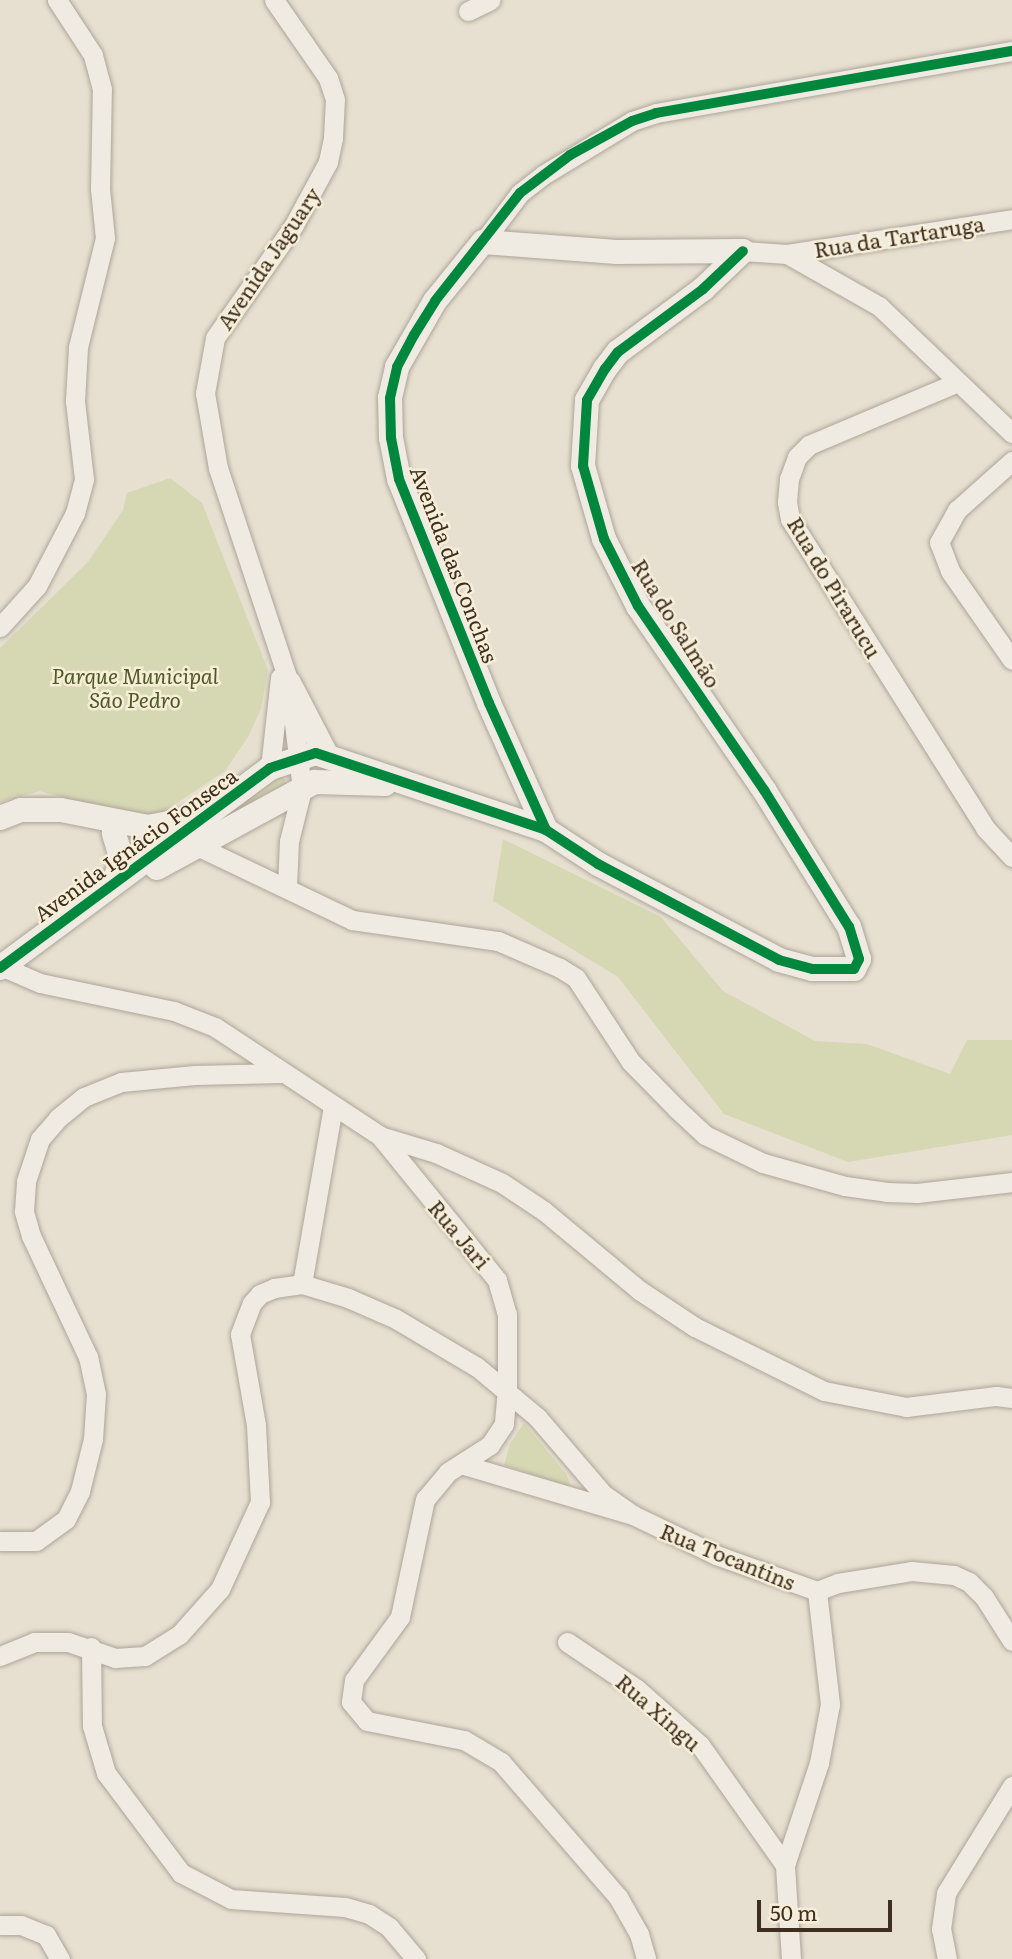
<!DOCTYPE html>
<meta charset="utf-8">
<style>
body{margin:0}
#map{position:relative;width:1012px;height:1959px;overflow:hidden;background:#e7e0d1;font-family:Literata,serif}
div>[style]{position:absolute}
.green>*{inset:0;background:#d6d7b3}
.roads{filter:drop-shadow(0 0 2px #ada599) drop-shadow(0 0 2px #ada599)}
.minor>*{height:19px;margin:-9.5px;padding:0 9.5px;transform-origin:9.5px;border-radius:9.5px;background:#efebe3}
.tertiary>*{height:24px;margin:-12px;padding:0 12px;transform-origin:12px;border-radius:12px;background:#efebe3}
.cycleway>*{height:10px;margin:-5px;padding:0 5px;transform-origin:5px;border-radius:5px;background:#00873e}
span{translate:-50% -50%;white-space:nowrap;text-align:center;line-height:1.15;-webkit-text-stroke:5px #f7eed8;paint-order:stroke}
.street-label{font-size:21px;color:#3d2e20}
.park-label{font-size:21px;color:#4d5a26;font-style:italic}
.scale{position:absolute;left:757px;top:1900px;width:135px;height:32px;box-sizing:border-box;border:4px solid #3d2e20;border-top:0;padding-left:9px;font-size:21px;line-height:24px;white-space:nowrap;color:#3d2e20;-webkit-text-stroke:5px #f7eed8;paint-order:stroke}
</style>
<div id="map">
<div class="green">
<div style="clip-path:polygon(170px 478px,202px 503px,268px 670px,261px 709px,248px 737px,225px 771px,159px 815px,125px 815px,40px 791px,0 802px,0 648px,88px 562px,123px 510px,127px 493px)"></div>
<div style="clip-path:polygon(282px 776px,290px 790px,239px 818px,232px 809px)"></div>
<div style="clip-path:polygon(503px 839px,661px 917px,723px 991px,815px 1041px,867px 1044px,950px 1074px,967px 1040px,1012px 1040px,1012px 1135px,848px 1162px,724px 1114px,618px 977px,493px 901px)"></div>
<div style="clip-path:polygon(524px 1423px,567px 1475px,571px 1488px,504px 1465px,510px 1444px)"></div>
</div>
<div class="roads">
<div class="minor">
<div style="left:274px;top:0;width:95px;rotate:55.3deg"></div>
<div style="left:328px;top:78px;width:22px;rotate:72deg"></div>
<div style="left:335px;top:99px;width:39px;rotate:93deg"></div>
<div style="left:333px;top:138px;width:25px;rotate:102deg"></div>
<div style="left:328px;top:162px;width:72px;rotate:118.4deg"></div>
<div style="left:294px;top:225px;width:138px;rotate:125deg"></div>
<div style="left:215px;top:338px;width:56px;rotate:100.3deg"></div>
<div style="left:205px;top:393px;width:76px;rotate:80.2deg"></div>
<div style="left:218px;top:468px;width:226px;rotate:71.7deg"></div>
<div style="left:289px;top:683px;width:107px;rotate:83deg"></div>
<div style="left:302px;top:789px;width:54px;rotate:104deg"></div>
<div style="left:289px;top:841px;width:46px;rotate:92.5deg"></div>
<div style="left:468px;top:11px;width:25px;rotate:-26deg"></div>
<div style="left:483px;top:242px;width:61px;rotate:-52.9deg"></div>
<div style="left:520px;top:193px;width:29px;rotate:-38deg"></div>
<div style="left:543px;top:175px;width:104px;rotate:-31.2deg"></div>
<div style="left:632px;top:121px;width:25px;rotate:-18deg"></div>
<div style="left:656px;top:113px;width:361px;rotate:-9.9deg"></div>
<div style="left:743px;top:251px;width:44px;rotate:3.9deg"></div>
<div style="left:787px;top:254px;width:106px;rotate:29.5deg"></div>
<div style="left:879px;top:306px;width:184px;rotate:43.7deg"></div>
<div style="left:787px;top:254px;width:228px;rotate:-8.8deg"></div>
<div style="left:958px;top:382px;width:162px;rotate:157.1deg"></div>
<div style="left:809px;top:445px;width:17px;rotate:135deg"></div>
<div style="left:797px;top:457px;width:23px;rotate:110deg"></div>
<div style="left:789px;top:479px;width:23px;rotate:95deg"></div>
<div style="left:787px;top:502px;width:17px;rotate:80deg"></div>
<div style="left:790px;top:519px;width:365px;rotate:57.7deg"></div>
<div style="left:985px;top:828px;width:40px;rotate:47deg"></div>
<div style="left:1012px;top:461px;width:74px;rotate:138.3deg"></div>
<div style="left:957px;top:510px;width:37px;rotate:119deg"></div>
<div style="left:939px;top:542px;width:31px;rotate:69deg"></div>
<div style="left:950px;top:571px;width:108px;rotate:55.1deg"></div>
<div style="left:0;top:627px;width:55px;rotate:-47.9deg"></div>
<div style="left:37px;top:586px;width:82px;rotate:-62.5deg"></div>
<div style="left:75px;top:513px;width:35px;rotate:-75deg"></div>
<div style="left:84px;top:479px;width:79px;rotate:-96.6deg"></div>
<div style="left:75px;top:401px;width:54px;rotate:-86.8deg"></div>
<div style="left:78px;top:347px;width:112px;rotate:-76.1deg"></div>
<div style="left:105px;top:238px;width:49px;rotate:-95.8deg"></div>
<div style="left:100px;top:189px;width:100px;rotate:-88.9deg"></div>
<div style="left:102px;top:89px;width:35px;rotate:-105deg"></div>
<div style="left:93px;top:55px;width:66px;rotate:-123.2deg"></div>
<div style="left:270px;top:768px;width:91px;rotate:-83.7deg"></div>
<div style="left:197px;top:846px;width:172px;rotate:25.5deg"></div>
<div style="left:352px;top:920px;width:148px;rotate:8.2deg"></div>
<div style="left:498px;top:941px;width:68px;rotate:23.5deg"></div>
<div style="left:560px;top:968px;width:19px;rotate:32deg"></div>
<div style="left:576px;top:978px;width:100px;rotate:56.8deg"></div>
<div style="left:631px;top:1062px;width:64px;rotate:45.6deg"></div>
<div style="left:676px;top:1108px;width:40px;rotate:43deg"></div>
<div style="left:705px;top:1135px;width:64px;rotate:25.8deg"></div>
<div style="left:763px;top:1163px;width:85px;rotate:15.7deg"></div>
<div style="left:845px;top:1186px;width:42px;rotate:8.1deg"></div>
<div style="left:887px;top:1192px;width:30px;rotate:2deg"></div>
<div style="left:917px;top:1193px;width:96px;rotate:-6.6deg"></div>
<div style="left:3px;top:967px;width:40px;rotate:23.4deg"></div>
<div style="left:40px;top:983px;width:137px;rotate:11.8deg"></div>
<div style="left:174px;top:1011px;width:44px;rotate:21.3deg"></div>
<div style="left:215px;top:1027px;width:198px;rotate:33.4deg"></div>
<div style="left:380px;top:1136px;width:59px;rotate:16.9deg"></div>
<div style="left:436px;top:1153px;width:72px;rotate:24.4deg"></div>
<div style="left:502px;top:1183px;width:50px;rotate:33.7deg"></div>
<div style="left:544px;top:1211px;width:124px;rotate:39.7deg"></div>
<div style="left:639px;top:1290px;width:67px;rotate:33.5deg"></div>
<div style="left:695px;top:1327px;width:144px;rotate:26.4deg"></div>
<div style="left:824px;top:1391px;width:84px;rotate:11deg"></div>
<div style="left:906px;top:1407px;width:91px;rotate:-7deg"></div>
<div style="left:996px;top:1396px;width:16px;rotate:7deg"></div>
<div style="left:380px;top:1136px;width:186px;rotate:50.9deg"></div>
<div style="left:497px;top:1280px;width:35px;rotate:74deg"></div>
<div style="left:507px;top:1314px;width:74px;rotate:90deg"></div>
<div style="left:507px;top:1388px;width:36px;rotate:95deg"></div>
<div style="left:504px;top:1424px;width:25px;rotate:124deg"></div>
<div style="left:490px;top:1445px;width:50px;rotate:147.3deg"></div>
<div style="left:448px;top:1472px;width:35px;rotate:130deg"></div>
<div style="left:425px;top:1499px;width:121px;rotate:102deg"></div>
<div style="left:400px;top:1617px;width:78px;rotate:126.1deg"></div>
<div style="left:354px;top:1680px;width:22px;rotate:98deg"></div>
<div style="left:351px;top:1702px;width:25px;rotate:50deg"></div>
<div style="left:367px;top:1721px;width:99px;rotate:11.1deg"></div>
<div style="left:464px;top:1740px;width:43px;rotate:30.7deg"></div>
<div style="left:501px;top:1762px;width:179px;rotate:49.1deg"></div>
<div style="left:618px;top:1897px;width:43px;rotate:60.4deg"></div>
<div style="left:639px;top:1934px;width:26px;rotate:74deg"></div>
<div style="left:302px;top:1284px;width:181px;rotate:-80.1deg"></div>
<div style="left:461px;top:1464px;width:179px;rotate:16.5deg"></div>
<div style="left:633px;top:1515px;width:92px;rotate:25.7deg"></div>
<div style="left:716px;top:1555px;width:107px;rotate:19.6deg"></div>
<div style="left:817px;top:1591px;width:22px;rotate:-21deg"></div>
<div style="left:838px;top:1583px;width:74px;rotate:-9.3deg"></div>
<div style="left:911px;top:1571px;width:43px;rotate:5.3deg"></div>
<div style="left:954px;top:1575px;width:17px;rotate:25deg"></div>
<div style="left:969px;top:1582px;width:21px;rotate:45deg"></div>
<div style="left:984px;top:1597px;width:52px;rotate:57.5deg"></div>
<div style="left:0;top:1541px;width:36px"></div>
<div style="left:36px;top:1541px;width:37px;rotate:-36deg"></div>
<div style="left:66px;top:1519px;width:31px;rotate:-63deg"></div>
<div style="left:80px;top:1491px;width:54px;rotate:-76deg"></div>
<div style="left:93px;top:1439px;width:45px;rotate:-86.2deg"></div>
<div style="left:96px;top:1394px;width:38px;rotate:-102deg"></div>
<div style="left:88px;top:1357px;width:134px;rotate:-115.2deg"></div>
<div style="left:31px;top:1236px;width:26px;rotate:-106deg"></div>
<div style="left:24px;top:1211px;width:30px;rotate:-86deg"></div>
<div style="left:26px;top:1181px;width:44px;rotate:-71.6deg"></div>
<div style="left:40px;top:1139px;width:28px;rotate:-49deg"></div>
<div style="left:58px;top:1118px;width:33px;rotate:-39deg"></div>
<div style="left:84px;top:1097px;width:40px;rotate:-22deg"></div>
<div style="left:121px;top:1082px;width:74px;rotate:-5.4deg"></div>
<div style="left:195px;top:1075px;width:86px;rotate:-1.3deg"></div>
<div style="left:567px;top:1642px;width:84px;rotate:33.9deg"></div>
<div style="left:637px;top:1689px;width:84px;rotate:41.6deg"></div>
<div style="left:700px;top:1745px;width:147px;rotate:54.7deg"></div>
<div style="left:91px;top:1647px;width:79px;rotate:89.3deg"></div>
<div style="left:92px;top:1726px;width:49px;rotate:73.4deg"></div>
<div style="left:106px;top:1773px;width:125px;rotate:53.1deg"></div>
<div style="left:181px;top:1873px;width:56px;rotate:27.5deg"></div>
<div style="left:231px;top:1899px;width:114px;rotate:4deg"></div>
<div style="left:345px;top:1907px;width:25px;rotate:16deg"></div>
<div style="left:369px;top:1914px;width:24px;rotate:33deg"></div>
<div style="left:389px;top:1927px;width:42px;rotate:49.8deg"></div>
<div style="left:0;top:1656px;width:37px;rotate:-22deg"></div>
<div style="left:34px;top:1642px;width:34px"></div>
<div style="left:68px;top:1642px;width:50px;rotate:18.8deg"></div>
<div style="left:115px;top:1658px;width:30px;rotate:-4deg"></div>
<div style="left:145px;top:1656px;width:40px;rotate:-32deg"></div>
<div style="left:179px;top:1635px;width:62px;rotate:-48.3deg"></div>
<div style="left:220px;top:1589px;width:96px;rotate:-65.3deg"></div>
<div style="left:260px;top:1502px;width:77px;rotate:-93deg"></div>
<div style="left:256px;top:1425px;width:92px;rotate:-100deg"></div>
<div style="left:240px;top:1334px;width:33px;rotate:-69deg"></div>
<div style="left:252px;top:1303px;width:12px;rotate:-48deg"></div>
<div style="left:260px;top:1294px;width:15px;rotate:-23deg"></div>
<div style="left:274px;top:1288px;width:28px;rotate:-8deg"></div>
<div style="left:302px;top:1284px;width:48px;rotate:16.9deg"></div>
<div style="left:348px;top:1298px;width:52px;rotate:23.6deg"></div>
<div style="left:396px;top:1319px;width:94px;rotate:30.7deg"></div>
<div style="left:477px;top:1367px;width:78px;rotate:39.8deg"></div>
<div style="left:537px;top:1417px;width:101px;rotate:49.4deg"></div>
<div style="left:603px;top:1494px;width:37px;rotate:35deg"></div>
<div style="left:0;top:1925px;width:21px"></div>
<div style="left:21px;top:1925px;width:27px;rotate:22deg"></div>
<div style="left:46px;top:1935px;width:28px;rotate:60deg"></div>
<div style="left:791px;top:1959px;width:94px;rotate:-93.7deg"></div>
<div style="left:785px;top:1865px;width:108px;rotate:-71.6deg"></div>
<div style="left:819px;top:1763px;width:60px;rotate:-79.4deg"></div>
<div style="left:830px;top:1704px;width:114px;rotate:-96.6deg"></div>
<div style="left:947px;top:1959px;width:31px;rotate:-101deg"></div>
<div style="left:941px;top:1929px;width:36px;rotate:-82deg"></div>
<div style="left:946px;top:1893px;width:126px;rotate:-58.3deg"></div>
</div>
<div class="tertiary">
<div style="left:289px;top:683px;width:80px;rotate:62.5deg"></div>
<div style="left:0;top:818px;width:22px;rotate:-21deg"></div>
<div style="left:21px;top:810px;width:40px"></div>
<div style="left:61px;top:810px;width:89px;rotate:11.1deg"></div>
<div style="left:148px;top:827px;width:47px;rotate:-11.1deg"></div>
<div style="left:546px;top:830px;width:139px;rotate:-114.2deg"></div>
<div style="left:489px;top:703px;width:241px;rotate:-111.9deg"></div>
<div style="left:399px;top:479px;width:42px;rotate:-101deg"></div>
<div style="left:391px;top:438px;width:40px;rotate:-91.4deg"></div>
<div style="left:390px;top:398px;width:32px;rotate:-77deg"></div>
<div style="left:397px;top:367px;width:76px;rotate:-60.1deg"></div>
<div style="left:435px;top:301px;width:76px;rotate:-50.9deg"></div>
<div style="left:483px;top:242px;width:134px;rotate:4.3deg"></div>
<div style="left:617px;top:252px;width:126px;rotate:-0.5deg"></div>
<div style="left:157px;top:868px;width:180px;rotate:-28.6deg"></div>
<div style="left:315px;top:782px;width:70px;rotate:1.6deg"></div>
<div style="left:114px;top:881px;width:22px;rotate:-69deg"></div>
<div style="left:122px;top:860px;width:28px;rotate:-107deg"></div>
<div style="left:0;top:968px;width:336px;rotate:-36.5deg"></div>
<div style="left:270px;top:768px;width:48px;rotate:-18.1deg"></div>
<div style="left:316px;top:753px;width:243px;rotate:18.5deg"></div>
<div style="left:546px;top:830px;width:62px;rotate:33.2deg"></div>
<div style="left:598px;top:864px;width:205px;rotate:27.9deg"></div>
<div style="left:779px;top:960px;width:35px;rotate:15deg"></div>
<div style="left:813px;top:969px;width:41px"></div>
<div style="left:854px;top:969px;width:11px;rotate:-63deg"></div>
<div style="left:859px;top:959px;width:34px;rotate:-107deg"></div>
<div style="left:849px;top:927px;width:161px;rotate:-121.8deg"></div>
<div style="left:764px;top:790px;width:223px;rotate:-124.4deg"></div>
<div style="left:638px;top:606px;width:75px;rotate:-116.9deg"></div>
<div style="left:604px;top:539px;width:76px;rotate:-106deg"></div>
<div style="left:583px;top:466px;width:66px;rotate:-86.5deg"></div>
<div style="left:587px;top:400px;width:36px;rotate:-60deg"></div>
<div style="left:605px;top:369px;width:21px;rotate:-53deg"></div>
<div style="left:618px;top:352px;width:106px;rotate:-36.5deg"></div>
<div style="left:703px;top:289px;width:55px;rotate:-43.5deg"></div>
</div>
</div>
<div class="cycleway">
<div style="left:546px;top:830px;width:139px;rotate:-114.2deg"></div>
<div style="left:489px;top:703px;width:241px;rotate:-111.9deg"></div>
<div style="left:399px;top:479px;width:42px;rotate:-101deg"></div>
<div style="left:391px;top:438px;width:40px;rotate:-91.4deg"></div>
<div style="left:390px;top:398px;width:32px;rotate:-77deg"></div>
<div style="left:397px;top:367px;width:36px;rotate:-62deg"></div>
<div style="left:414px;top:335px;width:40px;rotate:-58deg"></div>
<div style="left:435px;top:301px;width:137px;rotate:-51.8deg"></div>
<div style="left:520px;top:193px;width:63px;rotate:-37.2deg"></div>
<div style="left:570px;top:155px;width:71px;rotate:-28.7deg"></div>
<div style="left:632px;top:121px;width:25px;rotate:-18deg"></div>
<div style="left:656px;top:113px;width:361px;rotate:-9.9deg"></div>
<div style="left:0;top:968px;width:336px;rotate:-36.5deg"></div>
<div style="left:270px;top:768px;width:48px;rotate:-18.1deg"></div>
<div style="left:316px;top:753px;width:243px;rotate:18.5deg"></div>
<div style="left:546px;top:830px;width:62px;rotate:33.2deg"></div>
<div style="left:598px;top:864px;width:205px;rotate:27.9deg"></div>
<div style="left:779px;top:960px;width:35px;rotate:15deg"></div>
<div style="left:813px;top:969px;width:41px"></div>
<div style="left:854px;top:969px;width:11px;rotate:-63deg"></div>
<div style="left:859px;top:959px;width:34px;rotate:-107deg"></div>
<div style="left:849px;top:927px;width:161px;rotate:-121.8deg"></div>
<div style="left:764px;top:790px;width:223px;rotate:-124.4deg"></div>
<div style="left:638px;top:606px;width:75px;rotate:-116.9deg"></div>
<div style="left:604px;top:539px;width:76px;rotate:-106deg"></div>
<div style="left:583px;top:466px;width:66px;rotate:-86.5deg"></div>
<div style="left:587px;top:400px;width:36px;rotate:-60deg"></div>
<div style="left:605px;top:369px;width:21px;rotate:-53deg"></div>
<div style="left:618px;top:352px;width:106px;rotate:-36.5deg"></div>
<div style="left:703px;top:289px;width:55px;rotate:-43.5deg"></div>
</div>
<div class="street-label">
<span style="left:899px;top:236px;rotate:-9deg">Rua da Tartaruga</span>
<span style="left:268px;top:258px;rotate:-56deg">Avenida Jaguary</span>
<span style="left:455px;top:564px;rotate:69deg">Avenida das Conchas</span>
<span style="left:835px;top:587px;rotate:59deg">Rua do Pirarucu</span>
<span style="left:677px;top:623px;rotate:58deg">Rua do Salmão</span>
<span style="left:135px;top:844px;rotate:-36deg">Avenida Ignácio Fonseca</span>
<span style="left:460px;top:1234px;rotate:50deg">Rua Jari</span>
<span style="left:728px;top:1556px;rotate:22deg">Rua Tocantins</span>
<span style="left:659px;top:1712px;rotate:41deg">Rua Xingu</span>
</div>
<div class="park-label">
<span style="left:135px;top:687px">Parque Municipal<br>São Pedro</span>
</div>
<div class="scale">50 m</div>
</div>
